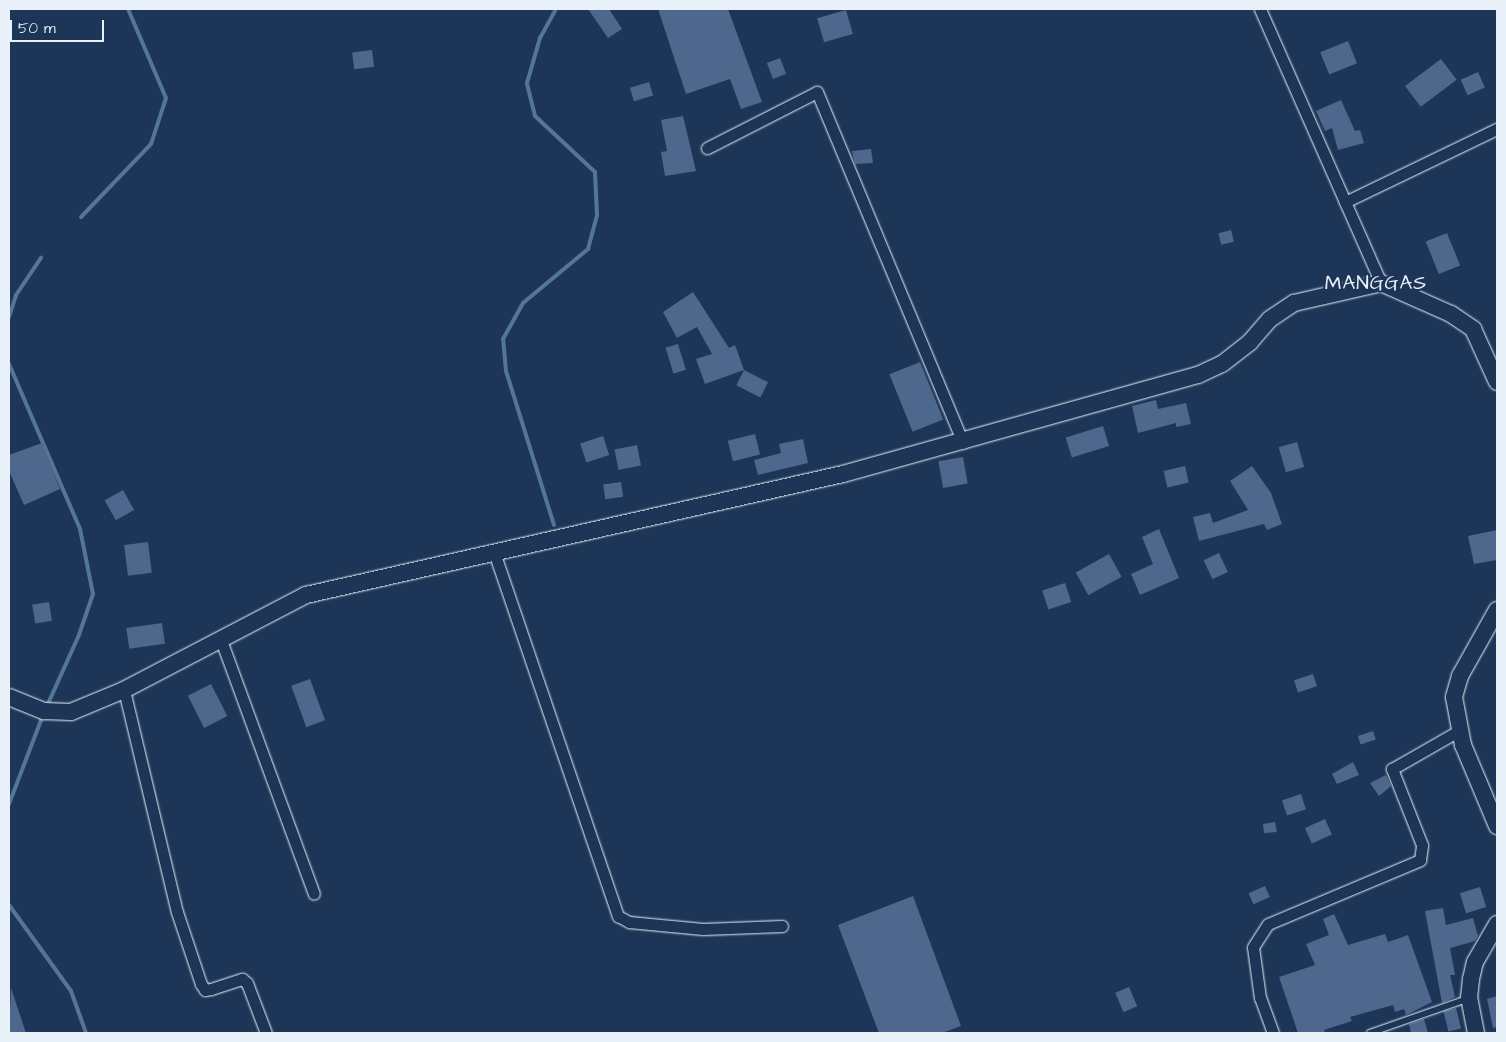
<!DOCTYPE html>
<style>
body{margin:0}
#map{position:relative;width:1506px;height:1042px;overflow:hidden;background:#1d3557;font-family:"Architects Daughter",sans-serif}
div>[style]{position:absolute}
.stream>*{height:4px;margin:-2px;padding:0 2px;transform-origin:2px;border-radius:2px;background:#537696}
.building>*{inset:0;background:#4e678d;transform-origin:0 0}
.roads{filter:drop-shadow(0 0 1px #e8f1f8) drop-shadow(0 0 1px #e8f1f8)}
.lane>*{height:5.5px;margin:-2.75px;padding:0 2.75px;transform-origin:2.75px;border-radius:2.75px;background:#1d3557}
.street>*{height:11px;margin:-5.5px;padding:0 5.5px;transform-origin:5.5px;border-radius:5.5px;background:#1d3557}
.secondary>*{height:16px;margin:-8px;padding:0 8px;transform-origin:8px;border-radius:8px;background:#1d3557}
span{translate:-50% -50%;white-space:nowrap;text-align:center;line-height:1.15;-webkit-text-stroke:4.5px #1d3557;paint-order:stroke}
.quarter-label{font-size:20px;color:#e8f1f8;letter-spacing:1px}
.frame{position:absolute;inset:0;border:10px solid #e8f1f8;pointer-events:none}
.scale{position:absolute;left:10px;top:20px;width:94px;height:22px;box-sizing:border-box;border:2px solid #e8f1f8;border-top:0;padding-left:6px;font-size:15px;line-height:18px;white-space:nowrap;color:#e8f1f8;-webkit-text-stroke:4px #1d3557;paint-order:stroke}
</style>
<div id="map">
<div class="stream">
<div style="left:81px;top:217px;width:101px;rotate:-46.2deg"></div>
<div style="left:151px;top:144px;width:48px;rotate:-71.9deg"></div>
<div style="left:166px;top:98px;width:97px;rotate:-113.1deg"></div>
<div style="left:9px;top:317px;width:23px;rotate:-72deg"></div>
<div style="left:16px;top:295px;width:45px;rotate:-56deg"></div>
<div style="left:9px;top:364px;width:180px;rotate:66.7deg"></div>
<div style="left:80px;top:529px;width:66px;rotate:78.7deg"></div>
<div style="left:93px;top:594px;width:43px;rotate:108.9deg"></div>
<div style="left:79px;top:635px;width:78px;rotate:114.3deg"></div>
<div style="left:554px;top:525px;width:161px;rotate:-107.3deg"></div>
<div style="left:506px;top:371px;width:32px;rotate:-95deg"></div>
<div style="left:503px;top:339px;width:41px;rotate:-60.9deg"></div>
<div style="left:523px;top:303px;width:85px;rotate:-39.7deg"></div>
<div style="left:588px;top:249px;width:35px;rotate:-75deg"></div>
<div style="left:597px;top:215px;width:43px;rotate:-92.7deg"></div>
<div style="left:595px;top:172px;width:82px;rotate:-137deg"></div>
<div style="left:535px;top:116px;width:34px;rotate:-104deg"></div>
<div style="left:527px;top:83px;width:47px;rotate:-73.9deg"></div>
<div style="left:540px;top:38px;width:33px;rotate:-61deg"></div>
<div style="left:9px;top:804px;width:95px;rotate:-69.1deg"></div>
<div style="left:9px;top:905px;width:106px;rotate:54.2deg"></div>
<div style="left:71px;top:991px;width:45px;rotate:70.3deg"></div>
</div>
<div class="building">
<div style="clip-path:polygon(588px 9px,609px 9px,622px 29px,608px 38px)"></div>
<div style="clip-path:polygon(658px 9px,728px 9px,762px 102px,741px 109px,730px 79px,686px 94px)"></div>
<div style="left:846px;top:10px;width:25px;height:30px;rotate:74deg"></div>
<div style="left:1348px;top:41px;width:24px;height:30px;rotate:68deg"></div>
<div style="left:372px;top:50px;width:17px;height:20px;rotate:83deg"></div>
<div style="left:780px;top:58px;width:17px;height:14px;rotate:69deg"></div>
<div style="left:1441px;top:59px;width:26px;height:45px;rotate:53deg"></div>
<div style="left:1478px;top:72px;width:17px;height:19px;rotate:66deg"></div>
<div style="left:649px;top:82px;width:14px;height:20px;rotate:73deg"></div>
<div style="clip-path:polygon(1341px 100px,1355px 131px,1360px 130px,1364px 143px,1338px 150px,1332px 128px,1325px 131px,1316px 111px)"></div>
<div style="clip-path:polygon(683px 116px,696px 171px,665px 176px,661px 152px,667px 151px,661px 120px)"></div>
<div style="clip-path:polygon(871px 149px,873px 163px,855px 164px,852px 151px)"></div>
<div style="left:1231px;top:230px;width:12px;height:13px;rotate:76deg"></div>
<div style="left:1447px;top:233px;width:35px;height:23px;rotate:68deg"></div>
<div style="clip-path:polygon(693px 292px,729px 348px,735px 345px,744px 370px,705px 384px,696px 359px,712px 354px,697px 327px,677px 338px,663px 312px)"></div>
<div style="left:678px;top:344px;width:27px;height:13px;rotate:73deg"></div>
<div style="left:920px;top:362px;width:62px;height:33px;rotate:68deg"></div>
<div style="left:744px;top:370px;width:27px;height:17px;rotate:27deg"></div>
<div style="clip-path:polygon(1156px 400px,1158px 409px,1186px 403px,1191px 424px,1176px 427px,1176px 423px,1138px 433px,1132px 406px)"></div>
<div style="left:1103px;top:426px;width:21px;height:39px;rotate:73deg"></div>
<div style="left:755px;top:434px;width:21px;height:28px;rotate:76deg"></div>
<div style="left:603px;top:436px;width:20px;height:24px;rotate:72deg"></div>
<div style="clip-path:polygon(803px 439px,808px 463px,758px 475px,754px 460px,781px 453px,779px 444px)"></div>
<div style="left:1297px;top:442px;width:26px;height:19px;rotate:74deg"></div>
<div style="clip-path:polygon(42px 443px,60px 489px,24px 505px,9px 471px,9px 455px)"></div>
<div style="left:637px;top:445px;width:21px;height:23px;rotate:79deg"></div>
<div style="left:963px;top:457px;width:27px;height:25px;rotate:80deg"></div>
<div style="left:1185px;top:466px;width:17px;height:22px;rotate:77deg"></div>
<div style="clip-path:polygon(1252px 466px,1271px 493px,1282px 524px,1267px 530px,1264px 524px,1199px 541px,1193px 517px,1210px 513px,1213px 523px,1248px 510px,1230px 481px)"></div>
<div style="left:621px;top:482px;width:15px;height:18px;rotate:82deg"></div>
<div style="left:123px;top:490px;width:23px;height:21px;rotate:61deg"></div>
<div style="clip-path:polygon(1159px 529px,1179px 578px,1140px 595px,1131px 574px,1153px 564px,1142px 537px)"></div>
<div style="clip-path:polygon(1497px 530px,1497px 560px,1474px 564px,1468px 536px)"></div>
<div style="left:148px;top:542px;width:31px;height:24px;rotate:83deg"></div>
<div style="left:1219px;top:553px;width:21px;height:17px;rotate:65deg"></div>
<div style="left:1109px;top:554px;width:26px;height:38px;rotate:61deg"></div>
<div style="left:1065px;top:583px;width:20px;height:24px;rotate:72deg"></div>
<div style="left:49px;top:602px;width:19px;height:17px;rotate:81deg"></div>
<div style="left:162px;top:623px;width:21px;height:36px;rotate:82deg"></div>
<div style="left:1313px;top:674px;width:13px;height:20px;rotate:72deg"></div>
<div style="left:310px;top:679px;width:44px;height:20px;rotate:70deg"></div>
<div style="left:211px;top:684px;width:36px;height:26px;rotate:63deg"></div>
<div style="left:1373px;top:731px;width:9px;height:16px;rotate:72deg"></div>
<div style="clip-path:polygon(1353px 762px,1359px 775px,1337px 784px,1332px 774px)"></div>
<div style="clip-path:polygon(1386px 775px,1391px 786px,1379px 796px,1370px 783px)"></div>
<div style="left:1301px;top:794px;width:16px;height:20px;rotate:72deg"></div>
<div style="left:1325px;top:819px;width:17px;height:22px;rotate:66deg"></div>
<div style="clip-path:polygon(1275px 822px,1277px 832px,1264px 833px,1263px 824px)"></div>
<div style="left:1265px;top:886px;width:12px;height:18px;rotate:66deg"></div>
<div style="left:1480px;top:887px;width:21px;height:21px;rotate:73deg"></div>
<div style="clip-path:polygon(913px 896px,961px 1026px,942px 1033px,879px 1033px,838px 925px)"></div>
<div style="clip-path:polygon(1443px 908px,1446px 925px,1473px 918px,1478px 936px,1475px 941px,1450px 948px,1455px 975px,1450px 975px,1455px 997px,1442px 1003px,1425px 911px)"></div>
<div style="clip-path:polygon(1334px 914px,1348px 945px,1385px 934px,1388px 942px,1408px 935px,1432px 1002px,1406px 1015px,1404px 1009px,1395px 1012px,1393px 1005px,1350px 1017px,1352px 1021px,1324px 1030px,1325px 1033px,1298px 1033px,1279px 977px,1315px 965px,1306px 944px,1329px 935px,1323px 919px)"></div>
<div style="left:1129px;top:987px;width:21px;height:15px;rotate:67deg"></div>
<div style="clip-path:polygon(11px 988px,26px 1033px,9px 1033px)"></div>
<div style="clip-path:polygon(1497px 996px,1497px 1027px,1493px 1028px,1487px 999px)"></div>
<div style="left:1456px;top:1008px;width:21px;height:13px;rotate:76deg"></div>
<div style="clip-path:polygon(1424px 1019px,1428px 1033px,1411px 1033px,1409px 1024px)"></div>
</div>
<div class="roads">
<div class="lane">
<div style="left:1370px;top:1033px;width:103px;rotate:-19.3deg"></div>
</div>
<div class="street">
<div style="left:1260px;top:9px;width:300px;rotate:66.2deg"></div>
<div style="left:707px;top:148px;width:123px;rotate:-27deg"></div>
<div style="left:817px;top:92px;width:380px;rotate:67.4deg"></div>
<div style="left:1345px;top:202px;width:169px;rotate:-25.7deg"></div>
<div style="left:494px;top:552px;width:385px;rotate:71.2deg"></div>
<div style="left:618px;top:916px;width:13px;rotate:29deg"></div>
<div style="left:629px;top:922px;width:74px;rotate:5.4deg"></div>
<div style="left:703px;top:929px;width:79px;rotate:-2.2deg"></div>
<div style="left:221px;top:640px;width:270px;rotate:69.9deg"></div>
<div style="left:124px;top:690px;width:228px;rotate:76.6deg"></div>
<div style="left:177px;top:912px;width:76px;rotate:71.6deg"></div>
<div style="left:201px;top:984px;width:7px;rotate:56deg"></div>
<div style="left:205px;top:990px;width:6px;rotate:-9deg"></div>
<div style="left:211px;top:989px;width:33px;rotate:-18deg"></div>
<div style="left:242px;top:979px;width:6px;rotate:39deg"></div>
<div style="left:247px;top:983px;width:53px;rotate:69.2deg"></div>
<div style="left:1273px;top:1033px;width:37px;rotate:-110deg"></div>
<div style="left:1260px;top:998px;width:51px;rotate:-97.8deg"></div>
<div style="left:1253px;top:947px;width:27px;rotate:-57deg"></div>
<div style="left:1268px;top:924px;width:165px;rotate:-22.8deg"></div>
<div style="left:1420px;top:860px;width:15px;rotate:-82deg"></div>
<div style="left:1422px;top:845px;width:82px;rotate:-111.5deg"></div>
<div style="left:1392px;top:769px;width:78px;rotate:-29.8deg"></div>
</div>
<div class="secondary">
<div style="left:1497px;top:610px;width:76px;rotate:119.3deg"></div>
<div style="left:1460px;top:676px;width:22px;rotate:106deg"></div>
<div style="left:1454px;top:697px;width:49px;rotate:79.4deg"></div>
<div style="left:1463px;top:745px;width:88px;rotate:67.2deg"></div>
<div style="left:9px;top:697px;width:38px;rotate:22deg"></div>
<div style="left:44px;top:711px;width:27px;rotate:2deg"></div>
<div style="left:71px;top:712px;width:57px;rotate:-22.5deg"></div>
<div style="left:124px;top:690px;width:205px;rotate:-27.6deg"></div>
<div style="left:306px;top:595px;width:550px;rotate:-12.7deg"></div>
<div style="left:843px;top:474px;width:369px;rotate:-15.6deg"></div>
<div style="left:1198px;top:375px;width:26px;rotate:-25deg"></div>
<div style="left:1222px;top:364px;width:36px;rotate:-38deg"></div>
<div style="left:1250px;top:342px;width:30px;rotate:-49deg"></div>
<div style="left:1270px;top:319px;width:29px;rotate:-34deg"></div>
<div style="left:1294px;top:303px;width:89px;rotate:-12.9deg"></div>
<div style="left:1381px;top:283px;width:77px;rotate:23.9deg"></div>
<div style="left:1451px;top:314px;width:27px;rotate:34deg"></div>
<div style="left:1473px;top:329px;width:58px;rotate:65.6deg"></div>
<div style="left:1476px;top:1033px;width:36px;rotate:-101deg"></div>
<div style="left:1469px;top:998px;width:19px;rotate:-84deg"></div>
<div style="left:1471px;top:979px;width:17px;rotate:-77deg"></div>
<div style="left:1475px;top:962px;width:44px;rotate:-59.9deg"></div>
</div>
</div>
<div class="quarter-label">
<span style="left:1376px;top:283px">MANGGAS</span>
</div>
<div class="frame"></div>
<div class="scale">50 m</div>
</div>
